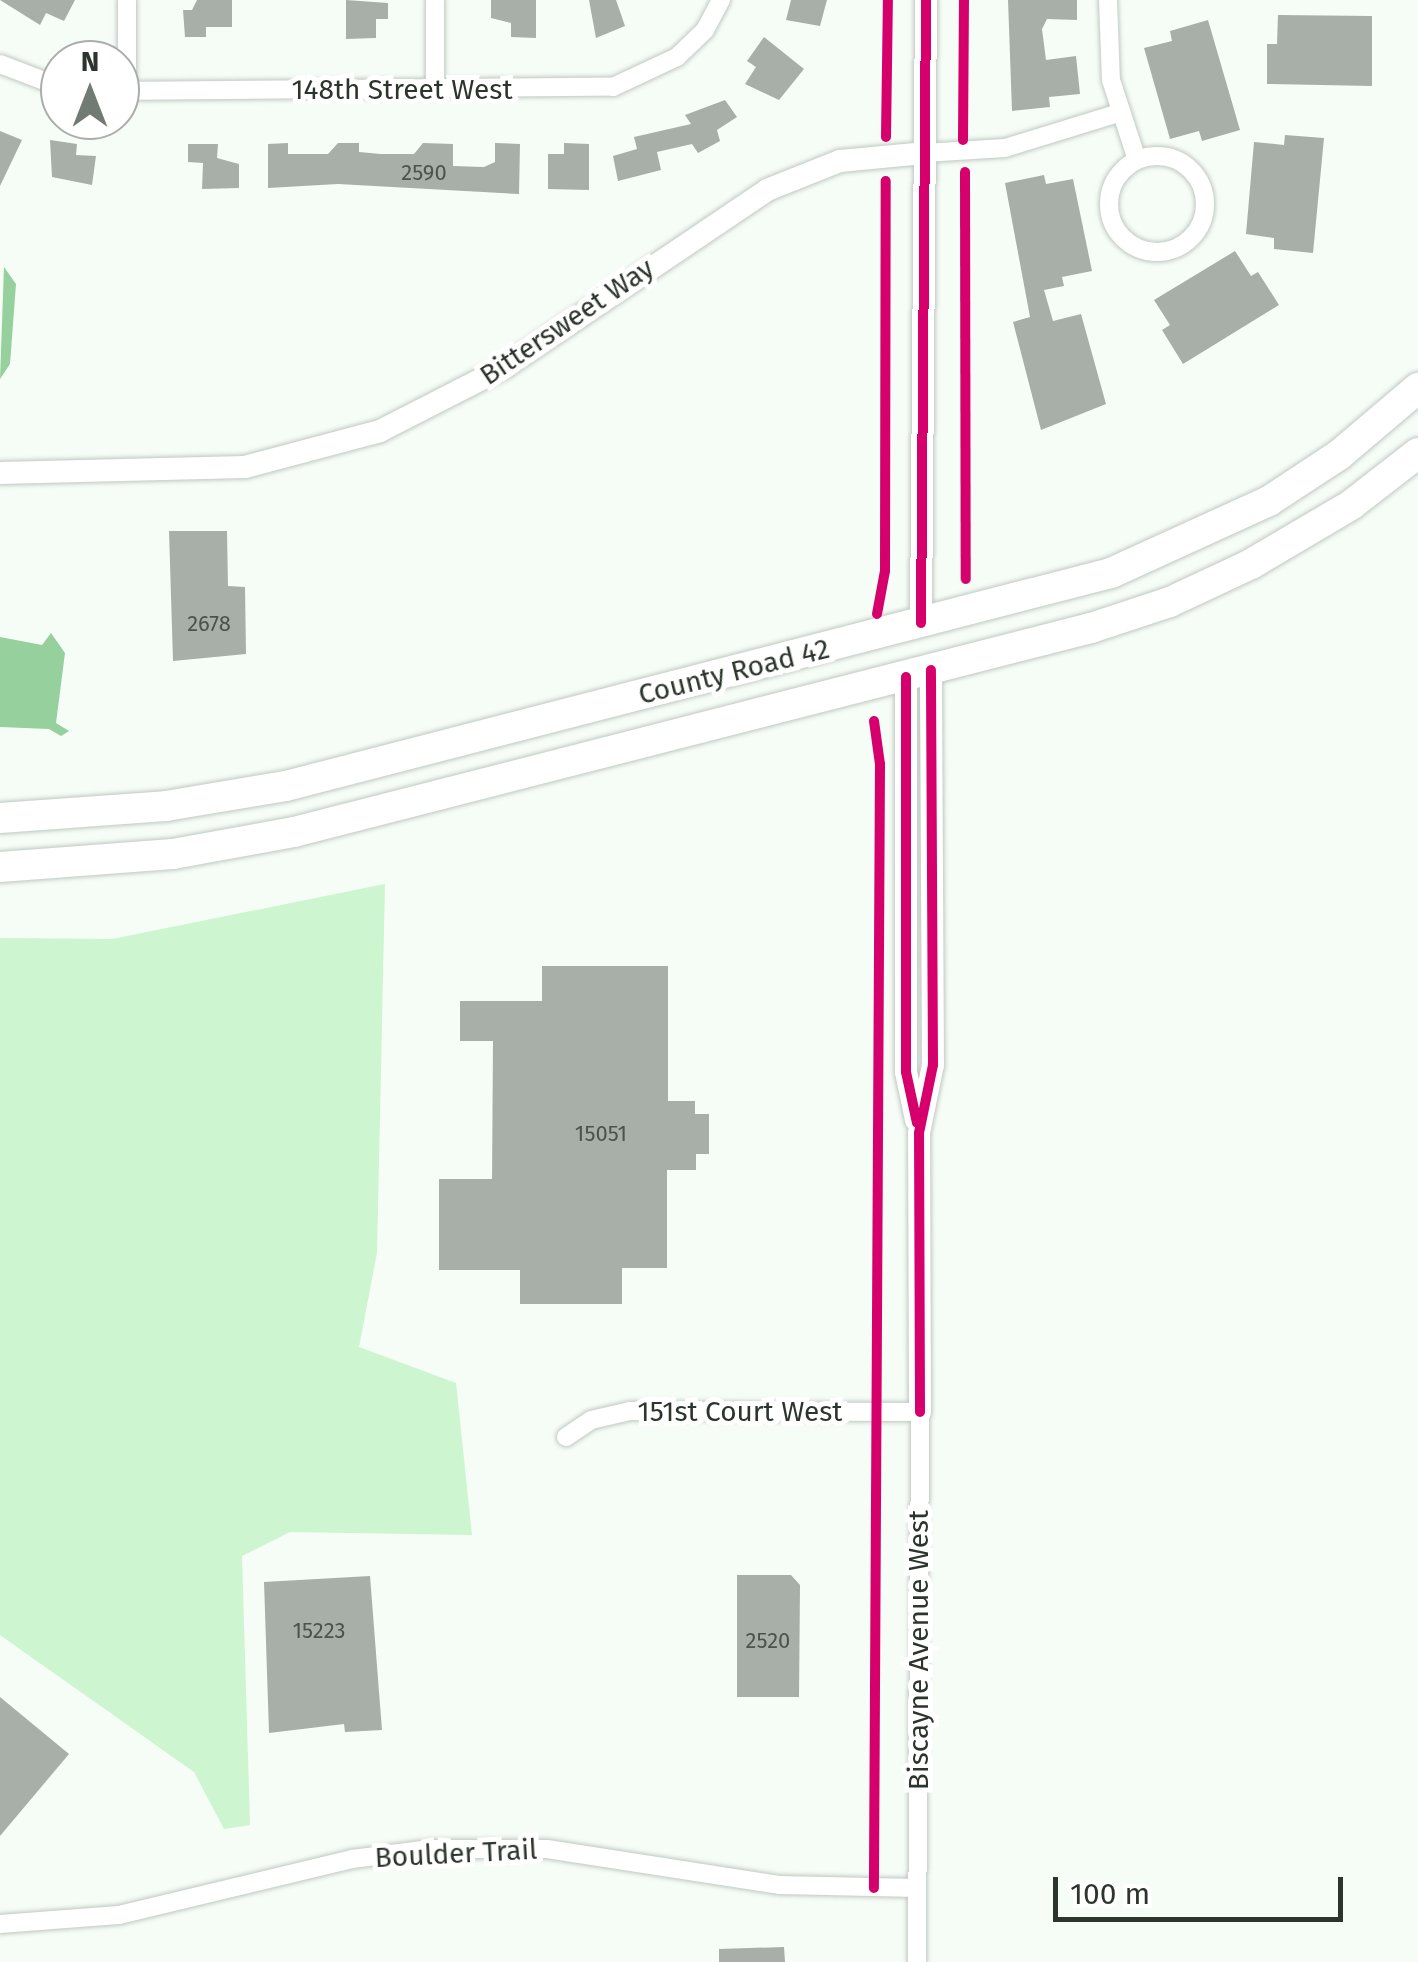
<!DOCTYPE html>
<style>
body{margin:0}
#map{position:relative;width:1418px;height:1962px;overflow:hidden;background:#f6fcf6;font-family:"Fira Sans",sans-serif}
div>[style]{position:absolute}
.green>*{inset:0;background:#ccf5d0}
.water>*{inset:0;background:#95d09d}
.building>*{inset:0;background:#a8afa8}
.roads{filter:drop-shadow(0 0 2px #c1c8c1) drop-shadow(0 0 2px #c1c8c1)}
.street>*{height:18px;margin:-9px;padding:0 9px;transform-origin:9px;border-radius:9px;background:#fefffe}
.street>.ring{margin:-9px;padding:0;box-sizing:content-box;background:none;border:18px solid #fefffe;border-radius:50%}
.secondary>*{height:22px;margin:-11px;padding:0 11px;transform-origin:11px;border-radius:11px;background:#fefffe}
.highway>*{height:30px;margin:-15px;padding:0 15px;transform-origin:15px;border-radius:15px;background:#fefffe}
.cycleway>*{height:10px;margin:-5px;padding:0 5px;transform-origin:5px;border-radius:5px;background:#d6006c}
span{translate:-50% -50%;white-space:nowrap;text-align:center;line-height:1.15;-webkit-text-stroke:10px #fff;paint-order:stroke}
.number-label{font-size:22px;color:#4a544b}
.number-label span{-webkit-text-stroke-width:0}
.street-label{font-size:28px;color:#2b352c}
.north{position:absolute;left:40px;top:40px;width:100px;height:100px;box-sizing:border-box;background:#fff;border:2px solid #aaaeab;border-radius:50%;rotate:0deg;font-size:28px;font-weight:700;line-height:40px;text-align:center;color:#2b352c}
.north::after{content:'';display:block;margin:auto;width:35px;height:45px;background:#727b73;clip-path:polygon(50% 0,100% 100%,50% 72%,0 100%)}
.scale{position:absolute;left:1053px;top:1877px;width:290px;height:45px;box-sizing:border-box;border:5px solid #2b352c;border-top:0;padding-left:12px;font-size:30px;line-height:35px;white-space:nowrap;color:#2b352c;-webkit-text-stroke:8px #fff;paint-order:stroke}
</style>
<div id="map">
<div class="green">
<div style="clip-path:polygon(385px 884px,377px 1253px,359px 1347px,456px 1383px,472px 1535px,290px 1532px,242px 1556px,250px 1825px,224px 1829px,194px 1772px,0 1635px,0 938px,112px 939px)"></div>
</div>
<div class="water">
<div style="clip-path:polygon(4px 267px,16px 284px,10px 364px,0 379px)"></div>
<div style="clip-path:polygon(51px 633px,65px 653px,56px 723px,69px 731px,61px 736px,49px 729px,0 727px,0 637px,42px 645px)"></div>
</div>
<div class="building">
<div style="clip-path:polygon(0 0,75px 0,64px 21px,46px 13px,40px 25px)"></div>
<div style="clip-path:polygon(197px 0,232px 0,232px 27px,206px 27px,206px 37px,185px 37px,183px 10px,192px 10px)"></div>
<div style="clip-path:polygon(346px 0,388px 3px,388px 19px,376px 19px,376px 38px,346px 39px)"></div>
<div style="clip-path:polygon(491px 0,536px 0,536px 38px,511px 37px,511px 23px,491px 18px)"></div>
<div style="clip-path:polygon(589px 0,616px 0,625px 26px,596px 38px)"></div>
<div style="clip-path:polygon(791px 0,827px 0,820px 26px,786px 20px)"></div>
<div style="clip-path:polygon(1008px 0,1077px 0,1077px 20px,1047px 19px,1042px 29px,1046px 60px,1076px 56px,1080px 94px,1049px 97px,1050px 107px,1012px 111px)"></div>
<div style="clip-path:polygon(1278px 15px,1372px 16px,1372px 86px,1267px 84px,1267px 44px,1277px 44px)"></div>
<div style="clip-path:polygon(1208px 20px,1240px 130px,1202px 141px,1199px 131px,1170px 139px,1144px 48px,1172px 41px,1170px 31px)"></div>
<div style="clip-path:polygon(764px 37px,804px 69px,779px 100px,745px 84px,756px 67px,747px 61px)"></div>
<div style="clip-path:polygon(725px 100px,737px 117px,717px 130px,720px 141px,698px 153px,692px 144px,657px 152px,661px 170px,618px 181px,613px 156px,637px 149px,634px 137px,691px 124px,685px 115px)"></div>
<div style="clip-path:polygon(0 131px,22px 140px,0 186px)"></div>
<div style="clip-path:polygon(1285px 135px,1324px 138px,1313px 253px,1274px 249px,1274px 238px,1246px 234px,1254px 142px,1284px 145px)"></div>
<div style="clip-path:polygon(50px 140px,77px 144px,76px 155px,96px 156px,92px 185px,52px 177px)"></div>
<div style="clip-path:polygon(288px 143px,288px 154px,328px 154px,338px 143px,359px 143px,359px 152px,381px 154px,414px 154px,423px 143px,453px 144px,453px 166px,484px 167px,495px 162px,495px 143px,520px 144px,519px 194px,338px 184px,268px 188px,268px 144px)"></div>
<div style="clip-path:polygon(564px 143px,589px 144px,589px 190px,548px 189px,548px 154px,564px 154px)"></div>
<div style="clip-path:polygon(188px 144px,218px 144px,217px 158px,239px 164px,239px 188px,202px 189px,203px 163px,188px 162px)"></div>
<div style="clip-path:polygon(1044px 175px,1046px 184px,1073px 179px,1092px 271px,1062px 277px,1064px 286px,1044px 290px,1053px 321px,1081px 314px,1106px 404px,1041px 430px,1013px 322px,1030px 317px,1005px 183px)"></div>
<div style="clip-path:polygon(1235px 251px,1251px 276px,1258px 272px,1279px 305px,1183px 364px,1162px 330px,1170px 325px,1154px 300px)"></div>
<div style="clip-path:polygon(169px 531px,227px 531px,228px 586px,245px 587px,246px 654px,173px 661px)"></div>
<div style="clip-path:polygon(542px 966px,668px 966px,668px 1101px,695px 1101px,695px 1114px,709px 1114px,709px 1154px,696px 1154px,696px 1170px,667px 1170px,667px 1268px,622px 1268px,622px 1304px,520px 1304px,520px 1270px,439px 1270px,439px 1179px,492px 1179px,493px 1041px,460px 1041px,460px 1001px,542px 1001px)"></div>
<div style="clip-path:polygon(737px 1575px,791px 1575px,800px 1585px,799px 1697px,737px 1697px)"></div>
<div style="clip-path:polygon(370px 1576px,382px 1730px,345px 1732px,344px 1724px,269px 1733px,264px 1582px)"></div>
<div style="clip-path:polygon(0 1697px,69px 1754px,0 1836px)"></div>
<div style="clip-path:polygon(784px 1947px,785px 1962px,719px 1962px,719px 1949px)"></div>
</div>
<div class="roads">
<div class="street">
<div style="left:127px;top:0;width:91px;rotate:90deg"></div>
<div style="left:1108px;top:0;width:80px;rotate:87.9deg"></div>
<div style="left:1111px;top:80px;width:84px;rotate:72deg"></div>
<div style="left:0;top:64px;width:64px;rotate:21deg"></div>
<div style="left:435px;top:90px;width:90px;rotate:-90deg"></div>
<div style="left:120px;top:91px;width:493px;rotate:-0.5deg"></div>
<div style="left:613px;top:87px;width:71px;rotate:-25.1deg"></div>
<div style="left:677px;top:57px;width:39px;rotate:-44deg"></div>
<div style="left:705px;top:30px;width:34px;rotate:-62deg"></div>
<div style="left:924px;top:153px;width:81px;rotate:-3.5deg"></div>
<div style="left:1005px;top:148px;width:119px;rotate:-17.1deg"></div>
<div class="ring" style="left:1109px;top:156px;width:78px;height:78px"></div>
<div style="left:566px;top:1437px;width:30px;rotate:-34deg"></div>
<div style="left:591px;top:1420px;width:39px;rotate:-13deg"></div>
<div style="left:629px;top:1411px;width:291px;rotate:0.2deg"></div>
<div style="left:920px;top:1412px;width:550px;rotate:90.31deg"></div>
<div style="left:0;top:1924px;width:119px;rotate:-4.3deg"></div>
<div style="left:119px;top:1915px;width:240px;rotate:-13.5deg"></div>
<div style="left:352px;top:1859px;width:79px;rotate:-7.3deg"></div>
<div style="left:430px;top:1849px;width:117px"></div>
<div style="left:547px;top:1849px;width:236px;rotate:8.8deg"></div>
<div style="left:780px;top:1885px;width:137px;rotate:1.3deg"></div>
</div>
<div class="secondary">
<div style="left:0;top:473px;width:245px;rotate:-1.4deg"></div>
<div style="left:245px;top:467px;width:140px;rotate:-14.9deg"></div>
<div style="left:380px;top:431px;width:140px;rotate:-27.1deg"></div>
<div style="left:505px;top:367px;width:316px;rotate:-34deg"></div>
<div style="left:767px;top:190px;width:79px;rotate:-21.7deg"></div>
<div style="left:840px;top:161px;width:84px;rotate:-5.4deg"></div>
<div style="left:921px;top:623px;width:623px;rotate:-89.54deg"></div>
<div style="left:906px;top:677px;width:395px;rotate:90deg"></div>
<div style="left:906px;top:1072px;width:49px;rotate:78.2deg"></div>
<div style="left:920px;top:1412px;width:279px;rotate:-90.2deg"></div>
<div style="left:919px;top:1133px;width:69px;rotate:-78.4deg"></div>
<div style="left:933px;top:1065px;width:395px;rotate:-90.3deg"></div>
</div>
<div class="highway">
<div style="left:0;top:818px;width:166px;rotate:-4.1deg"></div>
<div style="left:166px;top:806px;width:122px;rotate:-9.5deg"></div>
<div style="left:286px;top:786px;width:852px;rotate:-14.48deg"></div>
<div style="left:1111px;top:573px;width:174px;rotate:-24.5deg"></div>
<div style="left:1269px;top:501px;width:84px;rotate:-33.3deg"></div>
<div style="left:1339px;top:455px;width:104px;rotate:-40.3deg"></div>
<div style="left:0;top:867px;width:173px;rotate:-4.3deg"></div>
<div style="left:173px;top:854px;width:123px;rotate:-10.3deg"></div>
<div style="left:294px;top:832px;width:823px;rotate:-14.36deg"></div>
<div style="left:1091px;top:628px;width:83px;rotate:-18.2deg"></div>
<div style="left:1170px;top:602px;width:89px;rotate:-25.1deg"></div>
<div style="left:1251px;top:564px;width:116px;rotate:-30.5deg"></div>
<div style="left:1351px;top:505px;width:85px;rotate:-37.8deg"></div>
</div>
</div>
<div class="cycleway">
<div style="left:886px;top:137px;width:137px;rotate:-89.2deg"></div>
<div style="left:963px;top:140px;width:140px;rotate:-89.6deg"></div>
<div style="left:965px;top:172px;width:407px;rotate:89.9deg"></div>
<div style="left:877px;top:614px;width:44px;rotate:-79.5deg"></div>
<div style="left:885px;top:571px;width:390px;rotate:-89.9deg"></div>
<div style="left:921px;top:623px;width:623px;rotate:-89.54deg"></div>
<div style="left:906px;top:677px;width:395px;rotate:90deg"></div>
<div style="left:906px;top:1072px;width:52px;rotate:77.8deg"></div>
<div style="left:874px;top:721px;width:43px;rotate:82.1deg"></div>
<div style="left:880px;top:764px;width:1124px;rotate:90.31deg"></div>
<div style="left:920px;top:1412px;width:279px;rotate:-90.2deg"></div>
<div style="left:919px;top:1133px;width:69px;rotate:-78.4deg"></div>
<div style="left:933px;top:1065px;width:395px;rotate:-90.3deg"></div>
</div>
<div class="number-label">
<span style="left:424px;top:173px">2590</span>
<span style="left:209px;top:624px">2678</span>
<span style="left:601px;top:1134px">15051</span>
<span style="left:319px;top:1631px">15223</span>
<span style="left:768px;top:1641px">2520</span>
</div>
<div class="street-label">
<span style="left:402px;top:90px">148th Street West</span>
<span style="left:567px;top:322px;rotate:-34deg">Bittersweet Way</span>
<span style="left:734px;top:672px;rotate:-14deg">County Road 42</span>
<span style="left:740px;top:1412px">151st Court West</span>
<span style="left:919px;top:1650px;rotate:-90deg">Biscayne Avenue West</span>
<span style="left:456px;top:1854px;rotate:-3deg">Boulder Trail</span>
</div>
<div class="north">N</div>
<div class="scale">100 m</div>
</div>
